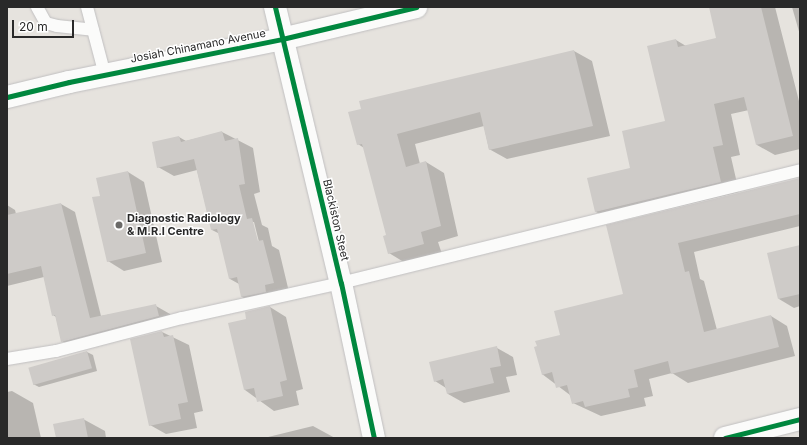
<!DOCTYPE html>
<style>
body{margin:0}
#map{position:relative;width:807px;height:445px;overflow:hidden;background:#e6e3de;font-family:Inter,sans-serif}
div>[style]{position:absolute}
.shadow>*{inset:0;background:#0003}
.building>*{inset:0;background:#cecbc8;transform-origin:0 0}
.roads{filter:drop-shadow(0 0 1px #c0bfc0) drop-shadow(0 0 1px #c0bfc0)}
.lane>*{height:12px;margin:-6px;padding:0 6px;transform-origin:6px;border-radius:6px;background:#fbfbfa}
.street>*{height:22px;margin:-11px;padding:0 11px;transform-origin:11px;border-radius:11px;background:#fbfbfa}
.cycleway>*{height:5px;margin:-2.5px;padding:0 2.5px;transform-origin:2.5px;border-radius:2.5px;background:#00873e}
.dots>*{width:11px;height:11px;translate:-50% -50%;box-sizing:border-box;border:2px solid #fff;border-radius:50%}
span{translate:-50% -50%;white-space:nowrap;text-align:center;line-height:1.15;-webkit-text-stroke:3px #fff;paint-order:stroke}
.street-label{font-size:11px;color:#292929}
.poi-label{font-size:11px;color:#292929;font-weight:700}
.left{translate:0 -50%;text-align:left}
.frame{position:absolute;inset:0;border:8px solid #292929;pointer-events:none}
.scale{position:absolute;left:12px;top:20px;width:62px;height:18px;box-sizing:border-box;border:2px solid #292929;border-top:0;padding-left:5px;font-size:12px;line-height:14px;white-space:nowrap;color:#292929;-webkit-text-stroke:3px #fff;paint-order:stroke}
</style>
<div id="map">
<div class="shadow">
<div style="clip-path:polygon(710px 7px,775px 7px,800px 105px,800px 149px,775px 155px,757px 145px,749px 110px,731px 114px,740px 155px,731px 157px,739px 192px,614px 222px,596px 212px,666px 122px,676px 40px,686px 46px,717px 39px)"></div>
<div style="clip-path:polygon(792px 7px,800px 7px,800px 35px)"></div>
<div style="clip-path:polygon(574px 51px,592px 61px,610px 136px,507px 159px,489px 149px,484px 126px,415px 144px,420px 164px,426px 162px,444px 173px,458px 236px,438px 242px,442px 254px,407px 264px,389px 253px,387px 236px,364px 148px,358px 144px)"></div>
<div style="clip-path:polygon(evenodd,222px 132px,253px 148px,260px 192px,254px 194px,262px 225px,268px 228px,272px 246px,279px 250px,289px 292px,258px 306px,242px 297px,239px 284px,230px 279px,220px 234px,212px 230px,197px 170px,174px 176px,158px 167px,179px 137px,186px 141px,222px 132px,252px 222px,254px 222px,260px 246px,258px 246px,252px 222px)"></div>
<div style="clip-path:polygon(128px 172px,144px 182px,162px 262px,124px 271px,108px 261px,101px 196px)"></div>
<div style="clip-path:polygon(800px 179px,800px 226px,694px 252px,700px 279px,704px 281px,717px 330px,771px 316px,787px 326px,795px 356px,688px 383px,672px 373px,649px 379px,653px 396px,644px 398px,646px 406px,601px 416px,573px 403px,570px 395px,542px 374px,561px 335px,624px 294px,608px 226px)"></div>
<div style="clip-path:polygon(61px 204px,75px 212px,101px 316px,156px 306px,170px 314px,173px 324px,77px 350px,62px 341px,56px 317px,53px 315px,44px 277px,7px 286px,7px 205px,15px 210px,16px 214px)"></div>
<div style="clip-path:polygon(800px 246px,800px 306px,794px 308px,779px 299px)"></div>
<div style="clip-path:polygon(270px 307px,286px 317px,303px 389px,296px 391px,299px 405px,274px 411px,245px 390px,248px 320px)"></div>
<div style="clip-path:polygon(162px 332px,189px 345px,203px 411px,194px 413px,197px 428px,166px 434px,150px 425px)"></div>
<div style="clip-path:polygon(497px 348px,513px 357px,517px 375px,506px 377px,510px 392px,464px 403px,448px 394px,446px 388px,435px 381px)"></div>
<div style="clip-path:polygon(87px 352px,93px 355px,97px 371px,39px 387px,33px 384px)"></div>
<div style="clip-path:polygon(12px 391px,33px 403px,41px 438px,7px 438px,7px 392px)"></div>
<div style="clip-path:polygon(83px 419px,105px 431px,106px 438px,57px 438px)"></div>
<div style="clip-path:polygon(313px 426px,335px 438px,264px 438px)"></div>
</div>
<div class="building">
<div style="clip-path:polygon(709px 7px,761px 7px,793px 136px,756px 145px,744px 97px,714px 104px,723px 145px,713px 147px,721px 182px,595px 212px,587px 178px,630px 168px,622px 131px,665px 121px,647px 46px,676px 39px,678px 47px,716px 38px)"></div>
<div style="clip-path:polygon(574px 50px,593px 126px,489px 150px,480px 112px,397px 134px,406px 167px,426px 161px,441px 226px,421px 232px,424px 244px,388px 254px,383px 236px,386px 235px,362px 144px,357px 145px,348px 112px,361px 109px,359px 101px)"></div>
<div style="clip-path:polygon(222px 131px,225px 141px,238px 138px,245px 184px,239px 185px,247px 219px,252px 218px,258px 241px,263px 240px,274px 283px,265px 285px,266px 292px,241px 297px,237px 277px,229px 279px,217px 229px,211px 230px,194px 159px,157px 168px,152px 142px,179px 136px,181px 142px)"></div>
<div style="clip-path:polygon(128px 171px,146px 253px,107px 262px,92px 197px,100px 196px,96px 178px)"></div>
<div style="clip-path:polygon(800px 178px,800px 214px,678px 243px,685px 272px,689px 271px,704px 332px,771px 315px,779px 347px,671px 374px,668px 361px,634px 370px,638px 387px,628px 389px,630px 397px,585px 407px,583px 401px,572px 404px,567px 385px,556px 388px,552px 372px,542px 375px,534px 347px,537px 346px,535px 341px,560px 335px,554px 311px,623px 294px,606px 225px)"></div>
<div style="clip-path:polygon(61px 203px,90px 318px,156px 304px,159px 316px,61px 342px,55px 315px,52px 316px,41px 266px,7px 274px,7px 215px)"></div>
<div style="clip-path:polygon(800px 245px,800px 294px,778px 299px,767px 253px)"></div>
<div style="clip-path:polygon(270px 306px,287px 380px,280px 382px,283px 396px,257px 402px,254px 388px,244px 390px,228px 323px,246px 319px,245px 312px)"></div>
<div style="clip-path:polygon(162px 331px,164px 337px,173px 335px,188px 402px,178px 404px,181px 419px,149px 426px,130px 339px)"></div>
<div style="clip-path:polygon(497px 346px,501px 366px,490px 368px,494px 383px,447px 394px,443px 379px,434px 382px,429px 362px)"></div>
<div style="left:87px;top:351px;width:18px;height:61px;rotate:74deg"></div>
<div style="clip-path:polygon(84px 418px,88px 438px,56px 438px,53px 424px)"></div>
</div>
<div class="roads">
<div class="lane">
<div style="left:37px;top:7px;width:18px;rotate:61deg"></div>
<div style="left:46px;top:23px;width:11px;rotate:15deg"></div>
<div style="left:57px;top:26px;width:36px;rotate:6deg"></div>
<div style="left:87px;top:7px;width:70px;rotate:75.2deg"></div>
<div style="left:7px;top:359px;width:50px;rotate:-9.3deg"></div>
<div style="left:56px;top:351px;width:130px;rotate:-14.7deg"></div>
<div style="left:182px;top:318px;width:163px;rotate:-12.4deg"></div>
<div style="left:341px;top:283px;width:473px;rotate:-13.8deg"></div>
</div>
<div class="street">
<div style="left:275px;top:7px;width:284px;rotate:76.6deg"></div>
<div style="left:341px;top:283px;width:158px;rotate:78deg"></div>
<div style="left:7px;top:97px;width:64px;rotate:-13.6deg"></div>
<div style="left:69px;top:82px;width:217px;rotate:-11.4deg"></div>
<div style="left:282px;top:39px;width:138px;rotate:-13.4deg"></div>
<div style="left:725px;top:438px;width:77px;rotate:-14.2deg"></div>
</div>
</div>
<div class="cycleway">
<div style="left:275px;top:7px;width:284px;rotate:76.6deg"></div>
<div style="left:341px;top:283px;width:158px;rotate:78deg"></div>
<div style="left:7px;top:97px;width:64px;rotate:-13.6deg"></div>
<div style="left:69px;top:82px;width:217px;rotate:-11.4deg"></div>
<div style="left:282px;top:39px;width:138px;rotate:-13.4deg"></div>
<div style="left:725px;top:438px;width:77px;rotate:-14.2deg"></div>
</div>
<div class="dots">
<div style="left:119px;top:225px;background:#6b6a68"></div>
</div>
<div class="street-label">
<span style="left:198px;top:46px;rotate:-11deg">Josiah Chinamano Avenue</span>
<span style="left:336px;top:220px;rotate:77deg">Blackiston Steet</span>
</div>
<div class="poi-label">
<span class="left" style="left:127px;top:225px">Diagnostic Radiology<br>&amp; M.R.I Centre</span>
</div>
<div class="frame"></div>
<div class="scale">20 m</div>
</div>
